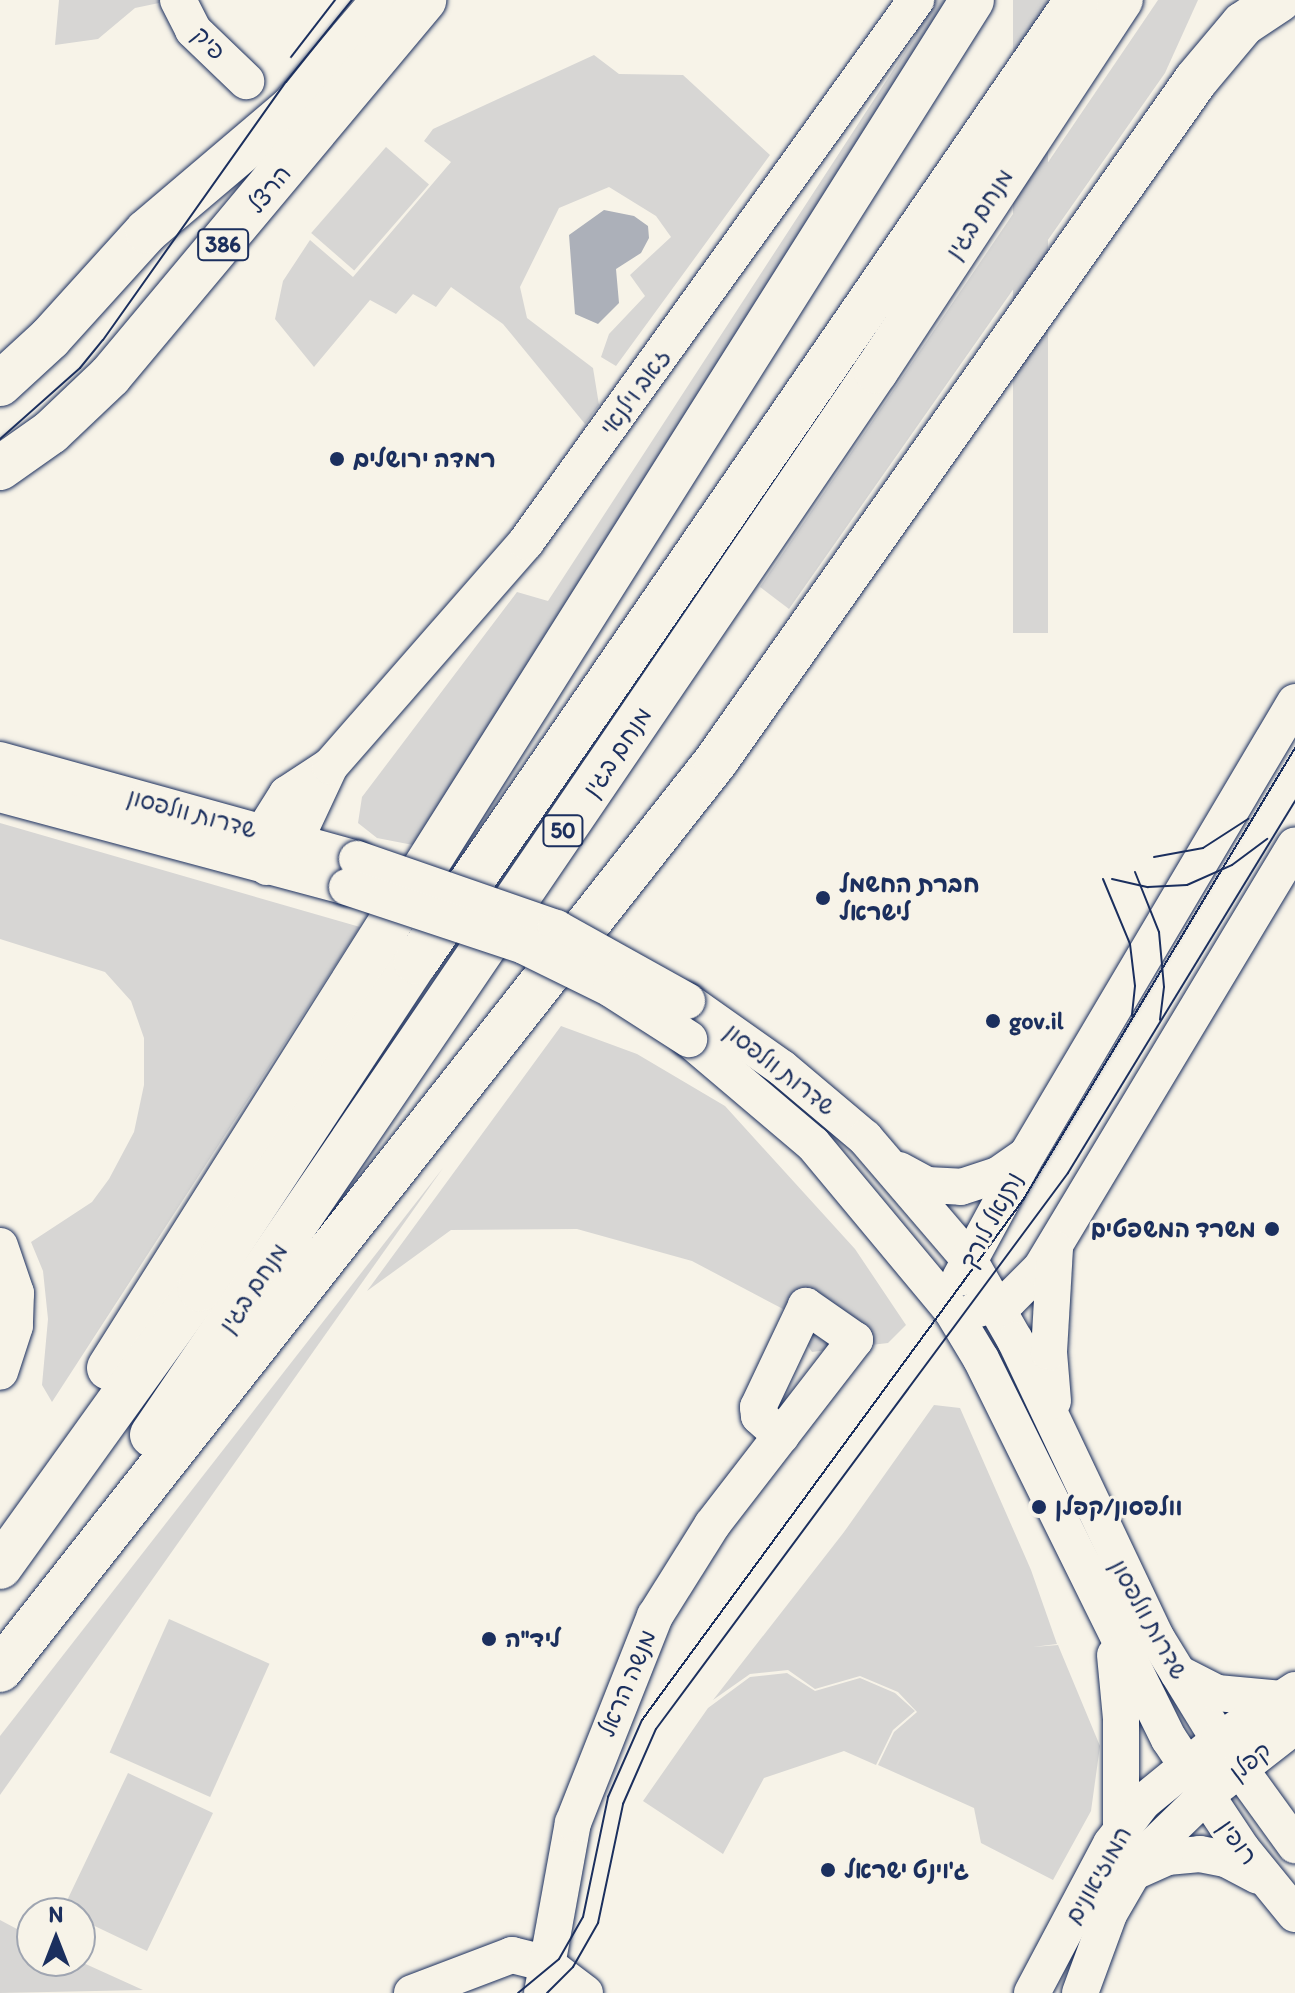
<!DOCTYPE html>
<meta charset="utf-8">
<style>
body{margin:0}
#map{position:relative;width:1295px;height:1993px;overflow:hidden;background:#f7f3e8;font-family:Itim,"Playpen Sans Hebrew",sans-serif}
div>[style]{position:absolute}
.green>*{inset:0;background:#d7d6d4;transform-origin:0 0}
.water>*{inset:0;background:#acb0b9}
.roads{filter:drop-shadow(0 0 2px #1b2f5e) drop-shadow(0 0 2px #1b2f5e)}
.minor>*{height:36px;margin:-18px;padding:0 18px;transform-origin:18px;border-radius:18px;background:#f7f3e8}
.major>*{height:44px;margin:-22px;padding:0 22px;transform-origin:22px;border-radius:22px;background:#f7f3e8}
.highway>*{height:44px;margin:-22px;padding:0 22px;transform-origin:22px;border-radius:22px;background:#f7f3e8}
.tram>*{height:2px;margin:-1px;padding:0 1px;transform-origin:1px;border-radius:1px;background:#1b2f5e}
.bridges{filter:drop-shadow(0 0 2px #1b2f5e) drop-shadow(0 0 2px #1b2f5e)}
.minor-bridge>*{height:36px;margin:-18px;padding:0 18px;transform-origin:18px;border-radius:18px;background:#f7f3e8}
.dots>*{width:22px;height:22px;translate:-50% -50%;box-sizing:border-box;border:4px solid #f7f3e8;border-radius:50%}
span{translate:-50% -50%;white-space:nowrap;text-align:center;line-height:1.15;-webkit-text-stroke:6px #f7f3e8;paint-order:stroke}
.shield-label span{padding:2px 6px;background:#f7f3e8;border:2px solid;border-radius:6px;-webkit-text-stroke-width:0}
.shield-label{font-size:22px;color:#1b2f5e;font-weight:700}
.street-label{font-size:24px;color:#1b2f5e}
.poi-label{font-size:24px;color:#1b2f5e;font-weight:700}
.left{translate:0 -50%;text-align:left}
.right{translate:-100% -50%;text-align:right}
.north{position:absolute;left:16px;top:1897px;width:80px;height:80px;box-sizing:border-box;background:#f7f3e8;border:2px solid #9fa5b1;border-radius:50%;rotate:0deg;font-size:22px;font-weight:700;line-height:32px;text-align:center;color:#1b2f5e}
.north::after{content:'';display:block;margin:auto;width:28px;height:36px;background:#1b2f5e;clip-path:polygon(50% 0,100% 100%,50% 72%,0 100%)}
</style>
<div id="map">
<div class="green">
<div style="clip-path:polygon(59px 0,159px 0,159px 3px,135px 8px,98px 39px,55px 45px)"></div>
<div style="clip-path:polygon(930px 0,959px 0,435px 828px,413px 845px,377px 838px,358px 823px,362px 797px,517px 592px,548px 601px,914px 38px)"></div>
<div style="left:1013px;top:0;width:35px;height:633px"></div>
<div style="clip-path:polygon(1158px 0,1198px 0,1165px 73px,789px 609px,760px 587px)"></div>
<div style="clip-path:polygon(594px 55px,619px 74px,683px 75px,770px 155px,616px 366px,601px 357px,609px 334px,645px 296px,630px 275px,671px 237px,656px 216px,609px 187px,559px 208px,520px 287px,527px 318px,593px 368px,599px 405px,585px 424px,503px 324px,451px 287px,436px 307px,413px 294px,396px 314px,370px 300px,314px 367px,275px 319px,283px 281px,310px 240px,353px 277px,451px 162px,424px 141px,433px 129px)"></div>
<div style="left:386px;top:147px;width:57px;height:114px;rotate:41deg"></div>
<div style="clip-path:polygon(0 823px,360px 927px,52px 1402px,42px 1385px,48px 1319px,43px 1271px,31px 1242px,92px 1202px,109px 1179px,134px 1132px,144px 1085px,144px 1038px,131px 1001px,105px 972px,0 939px)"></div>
<div style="clip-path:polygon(561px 1026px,637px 1054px,725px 1106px,855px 1249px,906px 1325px,888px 1343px,812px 1352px,783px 1309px,692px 1261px,577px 1229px,451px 1230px,367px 1291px)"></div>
<div style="clip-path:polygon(443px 1168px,0 1795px,0 1736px)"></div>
<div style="clip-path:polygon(934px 1405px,960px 1408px,1031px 1570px,1057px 1644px,1033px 1647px,1058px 1645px,1100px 1746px,1091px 1811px,1053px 1880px,981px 1843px,974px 1808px,878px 1765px,894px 1732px,917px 1712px,898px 1692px,860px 1676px,815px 1689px,788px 1670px,750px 1674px,713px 1700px,844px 1532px)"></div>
<div style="left:169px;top:1619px;width:110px;height:146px;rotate:24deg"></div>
<div style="clip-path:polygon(787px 1673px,815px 1691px,860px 1678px,895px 1693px,915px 1711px,893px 1730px,876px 1765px,844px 1751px,764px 1778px,723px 1854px,643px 1801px,708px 1708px,750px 1677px)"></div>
<div style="clip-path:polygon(128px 1773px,213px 1813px,147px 1951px,80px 1919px,80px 1913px,62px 1911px)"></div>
<div style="clip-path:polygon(0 1920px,32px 1937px,32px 1961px,79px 1961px,143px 1990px,0 1993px)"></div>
</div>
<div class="water">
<div style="clip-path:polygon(604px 210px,634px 216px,648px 226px,649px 238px,641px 253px,616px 269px,619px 303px,598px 324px,575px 314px,569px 235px)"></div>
</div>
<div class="roads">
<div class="minor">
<div style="left:178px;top:0;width:34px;rotate:63deg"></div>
<div style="left:193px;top:30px;width:74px;rotate:43.9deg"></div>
<div style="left:0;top:760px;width:370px;rotate:15.5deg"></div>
<div style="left:0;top:794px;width:359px;rotate:15deg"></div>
<div style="left:265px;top:853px;width:21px;rotate:-95deg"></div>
<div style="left:263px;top:832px;width:45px;rotate:-57.7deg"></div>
<div style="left:287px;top:794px;width:51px;rotate:-33.1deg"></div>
<div style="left:267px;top:867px;width:38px;rotate:-43deg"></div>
<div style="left:295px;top:841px;width:83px;rotate:-65deg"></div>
<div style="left:330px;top:766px;width:298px;rotate:-48.8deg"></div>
<div style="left:526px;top:542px;width:668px;rotate:-54.26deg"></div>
<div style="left:687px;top:1001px;width:116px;rotate:35.2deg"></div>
<div style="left:782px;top:1068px;width:109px;rotate:40.1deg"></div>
<div style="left:865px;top:1138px;width:158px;rotate:49.4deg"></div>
<div style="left:968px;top:1258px;width:95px;rotate:60.2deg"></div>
<div style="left:1015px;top:1340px;width:329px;rotate:64.6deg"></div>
<div style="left:1156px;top:1637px;width:121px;rotate:58.5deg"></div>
<div style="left:1219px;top:1740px;width:130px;rotate:54.1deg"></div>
<div style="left:689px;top:1039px;width:162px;rotate:40.3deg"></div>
<div style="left:813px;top:1144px;width:217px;rotate:50.2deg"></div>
<div style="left:952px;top:1311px;width:56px;rotate:58.9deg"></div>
<div style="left:981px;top:1359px;width:424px;rotate:63.7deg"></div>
<div style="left:1169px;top:1739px;width:132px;rotate:56.4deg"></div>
<div style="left:1242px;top:1849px;width:84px;rotate:50.8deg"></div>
<div style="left:899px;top:1170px;width:32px;rotate:28deg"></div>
<div style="left:927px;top:1185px;width:34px;rotate:3deg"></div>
<div style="left:961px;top:1187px;width:39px;rotate:-18deg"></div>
<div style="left:998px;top:1175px;width:32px;rotate:-35deg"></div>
<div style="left:0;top:1246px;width:50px;rotate:71.2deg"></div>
<div style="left:16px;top:1293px;width:33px;rotate:92deg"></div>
<div style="left:15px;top:1326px;width:48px;rotate:108.1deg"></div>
<div style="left:960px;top:1278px;width:142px;rotate:-61.5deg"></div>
<div style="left:1028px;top:1153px;width:524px;rotate:-59.37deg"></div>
<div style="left:975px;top:1310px;width:35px;rotate:-16deg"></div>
<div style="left:1009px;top:1300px;width:45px;rotate:-45deg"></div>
<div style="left:1041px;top:1268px;width:493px;rotate:-59deg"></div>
<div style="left:1053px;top:1401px;width:49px;rotate:-94.7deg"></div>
<div style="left:1049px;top:1352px;width:103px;rotate:-86.7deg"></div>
<div style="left:1115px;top:1655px;width:64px;rotate:84.6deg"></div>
<div style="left:1121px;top:1719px;width:110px;rotate:90deg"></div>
<div style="left:1178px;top:1673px;width:44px;rotate:27.1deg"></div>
<div style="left:1217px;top:1693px;width:65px;rotate:5.3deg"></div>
<div style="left:1134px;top:1872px;width:36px;rotate:-24deg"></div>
<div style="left:1167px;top:1857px;width:33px;rotate:-5deg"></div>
<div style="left:1200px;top:1854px;width:26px;rotate:11deg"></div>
<div style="left:1226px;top:1859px;width:36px;rotate:28deg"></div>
<div style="left:412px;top:1993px;width:107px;rotate:-20.8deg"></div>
<div style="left:512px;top:1955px;width:34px;rotate:14deg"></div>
<div style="left:545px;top:1963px;width:50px;rotate:36.9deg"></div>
<div style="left:542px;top:1993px;width:173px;rotate:-79.7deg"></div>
<div style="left:573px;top:1823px;width:223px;rotate:-68.4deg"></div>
<div style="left:655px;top:1616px;width:107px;rotate:-57.9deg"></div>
<div style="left:712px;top:1525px;width:234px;rotate:-52.3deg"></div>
<div style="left:855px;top:1340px;width:60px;rotate:-145.2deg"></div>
<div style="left:806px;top:1306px;width:112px;rotate:115.4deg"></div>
<div style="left:758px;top:1407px;width:9px;rotate:84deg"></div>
<div style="left:759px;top:1416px;width:30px;rotate:42deg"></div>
<div style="left:1032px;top:1993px;width:169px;rotate:-62.1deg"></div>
<div style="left:1111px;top:1844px;width:53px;rotate:-52.7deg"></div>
<div style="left:1143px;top:1802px;width:98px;rotate:-39.2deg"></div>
<div style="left:1219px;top:1740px;width:91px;rotate:-33.3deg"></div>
<div style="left:1080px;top:1993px;width:84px;rotate:-69.8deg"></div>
<div style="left:1109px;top:1914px;width:66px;rotate:-59.9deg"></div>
<div style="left:1142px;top:1857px;width:88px;rotate:-44.1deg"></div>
<div style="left:1205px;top:1796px;width:114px;rotate:-37.9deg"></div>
</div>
<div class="major">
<div style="left:0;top:384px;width:68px;rotate:-42.6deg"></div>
<div style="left:50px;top:338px;width:144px;rotate:-47.8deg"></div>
<div style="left:147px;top:231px;width:190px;rotate:-40.3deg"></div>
<div style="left:292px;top:108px;width:142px;rotate:-49.6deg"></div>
<div style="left:0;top:468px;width:62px;rotate:-35.2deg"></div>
<div style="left:51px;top:432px;width:81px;rotate:-43.5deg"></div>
<div style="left:110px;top:376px;width:490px;rotate:-50.1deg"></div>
</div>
<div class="highway">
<div style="left:109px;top:1368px;width:1617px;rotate:-57.75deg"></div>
<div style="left:152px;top:1435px;width:1287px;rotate:-55.77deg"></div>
<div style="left:876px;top:371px;width:445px;rotate:-56.6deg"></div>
<div style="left:0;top:1567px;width:342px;rotate:-54.3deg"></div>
<div style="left:200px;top:1289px;width:392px;rotate:-56.6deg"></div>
<div style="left:416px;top:962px;width:1167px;rotate:-55.51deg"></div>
<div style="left:0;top:1670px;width:1157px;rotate:-51.77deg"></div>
<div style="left:716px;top:761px;width:833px;rotate:-54.82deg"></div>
<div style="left:1196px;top:80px;width:73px;rotate:-50deg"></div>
<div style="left:1243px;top:24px;width:43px;rotate:-33.7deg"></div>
</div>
</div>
<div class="tram">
<div style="left:291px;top:57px;width:72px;rotate:-52.3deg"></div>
<div style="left:0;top:439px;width:107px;rotate:-41.6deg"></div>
<div style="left:80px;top:368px;width:36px;rotate:-51deg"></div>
<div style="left:103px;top:340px;width:316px;rotate:-54.7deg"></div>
<div style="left:286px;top:82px;width:105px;rotate:-51.2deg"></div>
<div style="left:1154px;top:857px;width:50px;rotate:-10.4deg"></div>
<div style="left:1203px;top:848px;width:54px;rotate:-32.8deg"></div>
<div style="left:1135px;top:872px;width:65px;rotate:68.2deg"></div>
<div style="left:1159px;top:932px;width:55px;rotate:84.8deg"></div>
<div style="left:1164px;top:987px;width:33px;rotate:97deg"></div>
<div style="left:1103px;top:879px;width:70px;rotate:67.4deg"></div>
<div style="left:1130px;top:944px;width:42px;rotate:83.2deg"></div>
<div style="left:1135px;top:986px;width:30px;rotate:96deg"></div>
<div style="left:1112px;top:879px;width:37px;rotate:13deg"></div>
<div style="left:1148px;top:887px;width:39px;rotate:-3deg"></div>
<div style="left:1187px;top:885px;width:49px;rotate:-24deg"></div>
<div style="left:1232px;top:865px;width:44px;rotate:-36.6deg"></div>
<div style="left:518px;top:1993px;width:53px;rotate:-39.7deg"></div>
<div style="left:559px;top:1959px;width:48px;rotate:-60.3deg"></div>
<div style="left:583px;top:1917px;width:123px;rotate:-78.2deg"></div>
<div style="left:608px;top:1797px;width:84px;rotate:-66.2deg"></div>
<div style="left:642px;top:1720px;width:645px;rotate:-53.77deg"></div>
<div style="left:1023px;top:1200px;width:528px;rotate:-58.96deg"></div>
<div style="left:547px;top:1993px;width:37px;rotate:-45deg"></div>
<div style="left:573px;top:1967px;width:51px;rotate:-60.4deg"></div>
<div style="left:598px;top:1923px;width:122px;rotate:-78.1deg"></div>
<div style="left:623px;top:1804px;width:82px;rotate:-66.3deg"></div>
<div style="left:656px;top:1729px;width:692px;rotate:-53.46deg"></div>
<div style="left:1068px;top:1173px;width:436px;rotate:-58.6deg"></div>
</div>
<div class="bridges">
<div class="minor-bridge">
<div style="left:357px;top:859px;width:211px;rotate:19.1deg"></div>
<div style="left:556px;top:928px;width:150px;rotate:29.1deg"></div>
<div style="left:347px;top:887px;width:187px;rotate:18.4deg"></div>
<div style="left:524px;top:946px;width:97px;rotate:26.3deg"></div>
<div style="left:611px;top:989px;width:93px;rotate:32.7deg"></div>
</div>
</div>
<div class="dots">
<div style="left:337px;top:459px;background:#1b2f5e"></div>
<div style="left:823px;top:898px;background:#1b2f5e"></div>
<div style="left:993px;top:1021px;background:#1b2f5e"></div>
<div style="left:1272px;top:1229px;background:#1b2f5e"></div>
<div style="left:1039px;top:1507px;background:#1b2f5e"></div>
<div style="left:489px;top:1639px;background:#1b2f5e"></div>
<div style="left:828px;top:1870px;background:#1b2f5e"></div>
</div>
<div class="shield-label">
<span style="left:223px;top:245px">386</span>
<span style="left:563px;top:831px">50</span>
</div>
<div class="street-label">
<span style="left:209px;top:43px;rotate:47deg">פיק</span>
<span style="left:269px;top:189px;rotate:-51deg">הרצל</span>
<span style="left:979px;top:214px;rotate:-57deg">מנחם בגין</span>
<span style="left:635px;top:392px;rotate:-54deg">זאב וילנאי</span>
<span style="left:617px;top:752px;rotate:-56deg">מנחם בגין</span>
<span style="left:192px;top:813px;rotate:15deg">שדרות וולפסון</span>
<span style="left:780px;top:1069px;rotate:38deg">שדרות וולפסון</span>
<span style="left:991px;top:1220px;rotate:-62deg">נתנאל לורך</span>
<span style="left:253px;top:1288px;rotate:-56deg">מנחם בגין</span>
<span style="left:1149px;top:1619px;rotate:61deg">שדרות וולפסון</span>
<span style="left:627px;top:1683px;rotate:-67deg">מנשה הראל</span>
<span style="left:1250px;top:1761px;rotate:-38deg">קפלן</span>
<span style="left:1238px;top:1842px;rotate:54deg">רופין</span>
<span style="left:1098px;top:1875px;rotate:-60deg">המוזיאונים</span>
</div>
<div class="poi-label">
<span class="left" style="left:353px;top:459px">רמדה ירושלים</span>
<span class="left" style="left:839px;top:898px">חברת החשמל<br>לישראל</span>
<span class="left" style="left:1009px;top:1021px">gov.il</span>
<span class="right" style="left:1256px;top:1229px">משרד המשפטים</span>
<span class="left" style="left:1055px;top:1507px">וולפסון/קפלן</span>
<span class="left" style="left:505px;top:1639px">ליד"ה</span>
<span class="left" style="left:844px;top:1870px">ג'וינט ישראל</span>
</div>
<div class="north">N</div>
</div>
